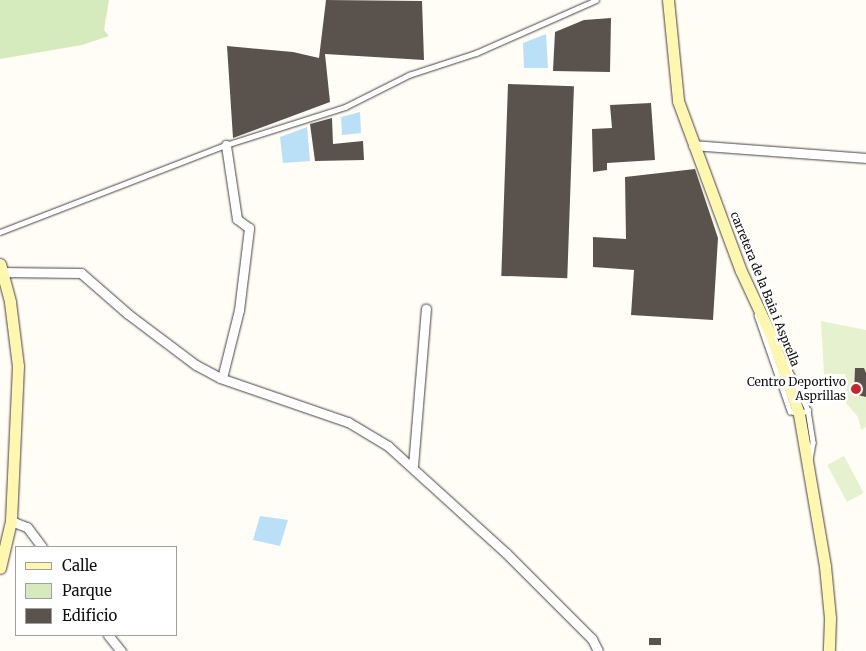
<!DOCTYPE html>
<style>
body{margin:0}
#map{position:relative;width:866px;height:651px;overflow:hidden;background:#fffdf5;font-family:Merriweather,serif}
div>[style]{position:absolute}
.green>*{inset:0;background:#d5ebbd}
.pitch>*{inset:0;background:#e6f2cf;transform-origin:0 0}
.water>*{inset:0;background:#b9e0f7}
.building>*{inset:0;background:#5a524d;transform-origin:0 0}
.roads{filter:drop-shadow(0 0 1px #444) drop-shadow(0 0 1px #444)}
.service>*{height:4.5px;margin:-2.25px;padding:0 2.25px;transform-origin:2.25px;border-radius:2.25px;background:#fff}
.minor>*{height:9px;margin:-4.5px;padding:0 4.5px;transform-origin:4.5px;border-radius:4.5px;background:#fff}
.secondary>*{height:11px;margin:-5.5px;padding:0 5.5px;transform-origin:5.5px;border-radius:5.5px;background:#fff6b0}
.dots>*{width:14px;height:14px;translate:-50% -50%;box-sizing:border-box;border:2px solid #fff;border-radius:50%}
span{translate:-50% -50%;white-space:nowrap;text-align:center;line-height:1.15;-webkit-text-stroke:5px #fff;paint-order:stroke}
.street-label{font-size:12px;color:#111}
.poi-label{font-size:12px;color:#111}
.right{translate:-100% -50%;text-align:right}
.legend{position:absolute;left:15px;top:546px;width:162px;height:90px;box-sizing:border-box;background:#fff;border:1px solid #a0a0a0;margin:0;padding:6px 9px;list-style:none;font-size:15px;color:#111}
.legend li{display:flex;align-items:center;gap:10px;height:25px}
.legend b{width:25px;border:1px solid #a0a0a0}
</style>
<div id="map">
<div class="green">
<div style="clip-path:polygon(0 0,109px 0,104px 30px,109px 36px,82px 45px,0 59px)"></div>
</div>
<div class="pitch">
<div style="clip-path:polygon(821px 321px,866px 330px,866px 427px,861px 430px,858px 417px,846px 403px,845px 374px,824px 374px)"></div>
<div style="left:844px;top:456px;width:42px;height:19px;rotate:62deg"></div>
</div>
<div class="water">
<div style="clip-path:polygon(546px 34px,548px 68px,524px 68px,523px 43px)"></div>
<div style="clip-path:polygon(360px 112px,361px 133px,342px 135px,341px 117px)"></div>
<div style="clip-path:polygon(307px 127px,310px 161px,283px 163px,280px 137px)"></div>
<div style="clip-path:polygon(260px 516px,288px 520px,280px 546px,253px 540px)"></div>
</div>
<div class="building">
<div style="clip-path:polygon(326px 0,422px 1px,424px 60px,325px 54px,330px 102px,233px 138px,227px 46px,293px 52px,319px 58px)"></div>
<div style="clip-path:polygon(611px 18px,610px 72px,553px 71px,555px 32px,584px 20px)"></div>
<div style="left:508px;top:84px;width:66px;height:192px;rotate:2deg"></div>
<div style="clip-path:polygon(651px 103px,655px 160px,607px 163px,607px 170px,593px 172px,592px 129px,612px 128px,610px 105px)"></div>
<div style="clip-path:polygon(332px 118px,333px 144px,363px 141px,364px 160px,315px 161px,310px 124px)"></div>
<div style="clip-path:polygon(695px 169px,718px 238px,713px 320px,631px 315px,634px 270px,593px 267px,593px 237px,626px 239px,625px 177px)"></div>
<div style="clip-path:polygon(855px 368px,864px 368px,866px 373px,866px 397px,854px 394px)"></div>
<div style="left:649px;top:638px;width:12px;height:7px"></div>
</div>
<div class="roads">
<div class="service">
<div style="left:0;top:232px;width:242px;rotate:-21.1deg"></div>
<div style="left:226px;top:145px;width:125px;rotate:-17.7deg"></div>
<div style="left:345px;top:107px;width:72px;rotate:-26.6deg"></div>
<div style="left:409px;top:75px;width:71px;rotate:-18.2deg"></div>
<div style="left:476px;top:53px;width:131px;rotate:-23.8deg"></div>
<div style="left:757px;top:315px;width:102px;rotate:71deg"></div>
<div style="left:790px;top:411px;width:9px;rotate:18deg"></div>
<div style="left:799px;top:414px;width:10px;rotate:-24deg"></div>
<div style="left:785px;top:361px;width:54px;rotate:64.9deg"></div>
<div style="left:808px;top:410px;width:33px;rotate:81deg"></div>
<div style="left:813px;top:443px;width:17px;rotate:100deg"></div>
</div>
<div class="minor">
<div style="left:693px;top:145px;width:173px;rotate:4.3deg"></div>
<div style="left:2px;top:272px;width:79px;rotate:0.7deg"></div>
<div style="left:81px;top:273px;width:62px;rotate:41.1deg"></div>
<div style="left:128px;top:314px;width:85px;rotate:36.9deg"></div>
<div style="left:196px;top:365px;width:27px;rotate:28deg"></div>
<div style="left:220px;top:378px;width:135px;rotate:19deg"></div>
<div style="left:348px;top:422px;width:47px;rotate:31deg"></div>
<div style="left:388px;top:446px;width:159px;rotate:42.2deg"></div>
<div style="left:506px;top:553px;width:122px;rotate:45deg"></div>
<div style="left:592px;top:639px;width:13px;rotate:63deg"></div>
<div style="left:222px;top:378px;width:70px;rotate:-76deg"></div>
<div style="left:239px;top:310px;width:83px;rotate:-83deg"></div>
<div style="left:249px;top:228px;width:15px;rotate:-143deg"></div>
<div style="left:237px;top:219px;width:75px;rotate:-98.5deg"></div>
<div style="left:413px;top:466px;width:158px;rotate:-85.3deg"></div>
<div style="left:11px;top:521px;width:17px;rotate:21deg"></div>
<div style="left:27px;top:527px;width:25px;rotate:53deg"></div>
<div style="left:108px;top:635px;width:21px;rotate:51deg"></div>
</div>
<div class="secondary">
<div style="left:668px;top:0;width:101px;rotate:84.3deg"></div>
<div style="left:678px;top:101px;width:181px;rotate:69.7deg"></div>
<div style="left:741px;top:271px;width:76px;rotate:65.1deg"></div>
<div style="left:773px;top:340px;width:78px;rotate:70.6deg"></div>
<div style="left:799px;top:414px;width:154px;rotate:80.3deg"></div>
<div style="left:825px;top:566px;width:52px;rotate:84.5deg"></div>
<div style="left:830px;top:618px;width:33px;rotate:92deg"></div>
<div style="left:0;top:264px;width:39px;rotate:75deg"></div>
<div style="left:10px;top:302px;width:64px;rotate:82.9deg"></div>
<div style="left:18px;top:366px;width:155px;rotate:92.6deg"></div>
<div style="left:11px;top:521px;width:48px;rotate:103.2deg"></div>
</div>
</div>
<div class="dots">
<div style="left:856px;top:389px;background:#c4262e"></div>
</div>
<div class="street-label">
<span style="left:765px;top:289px;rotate:68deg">carretera de la Baia i Asprella</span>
</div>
<div class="poi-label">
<span class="right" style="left:846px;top:389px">Centro Deportivo<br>Asprillas</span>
</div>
<ul class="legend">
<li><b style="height:6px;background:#fff6b0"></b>Calle</li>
<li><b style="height:14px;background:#d5ebbd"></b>Parque</li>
<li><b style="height:14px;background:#5a524d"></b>Edificio</li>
</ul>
</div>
